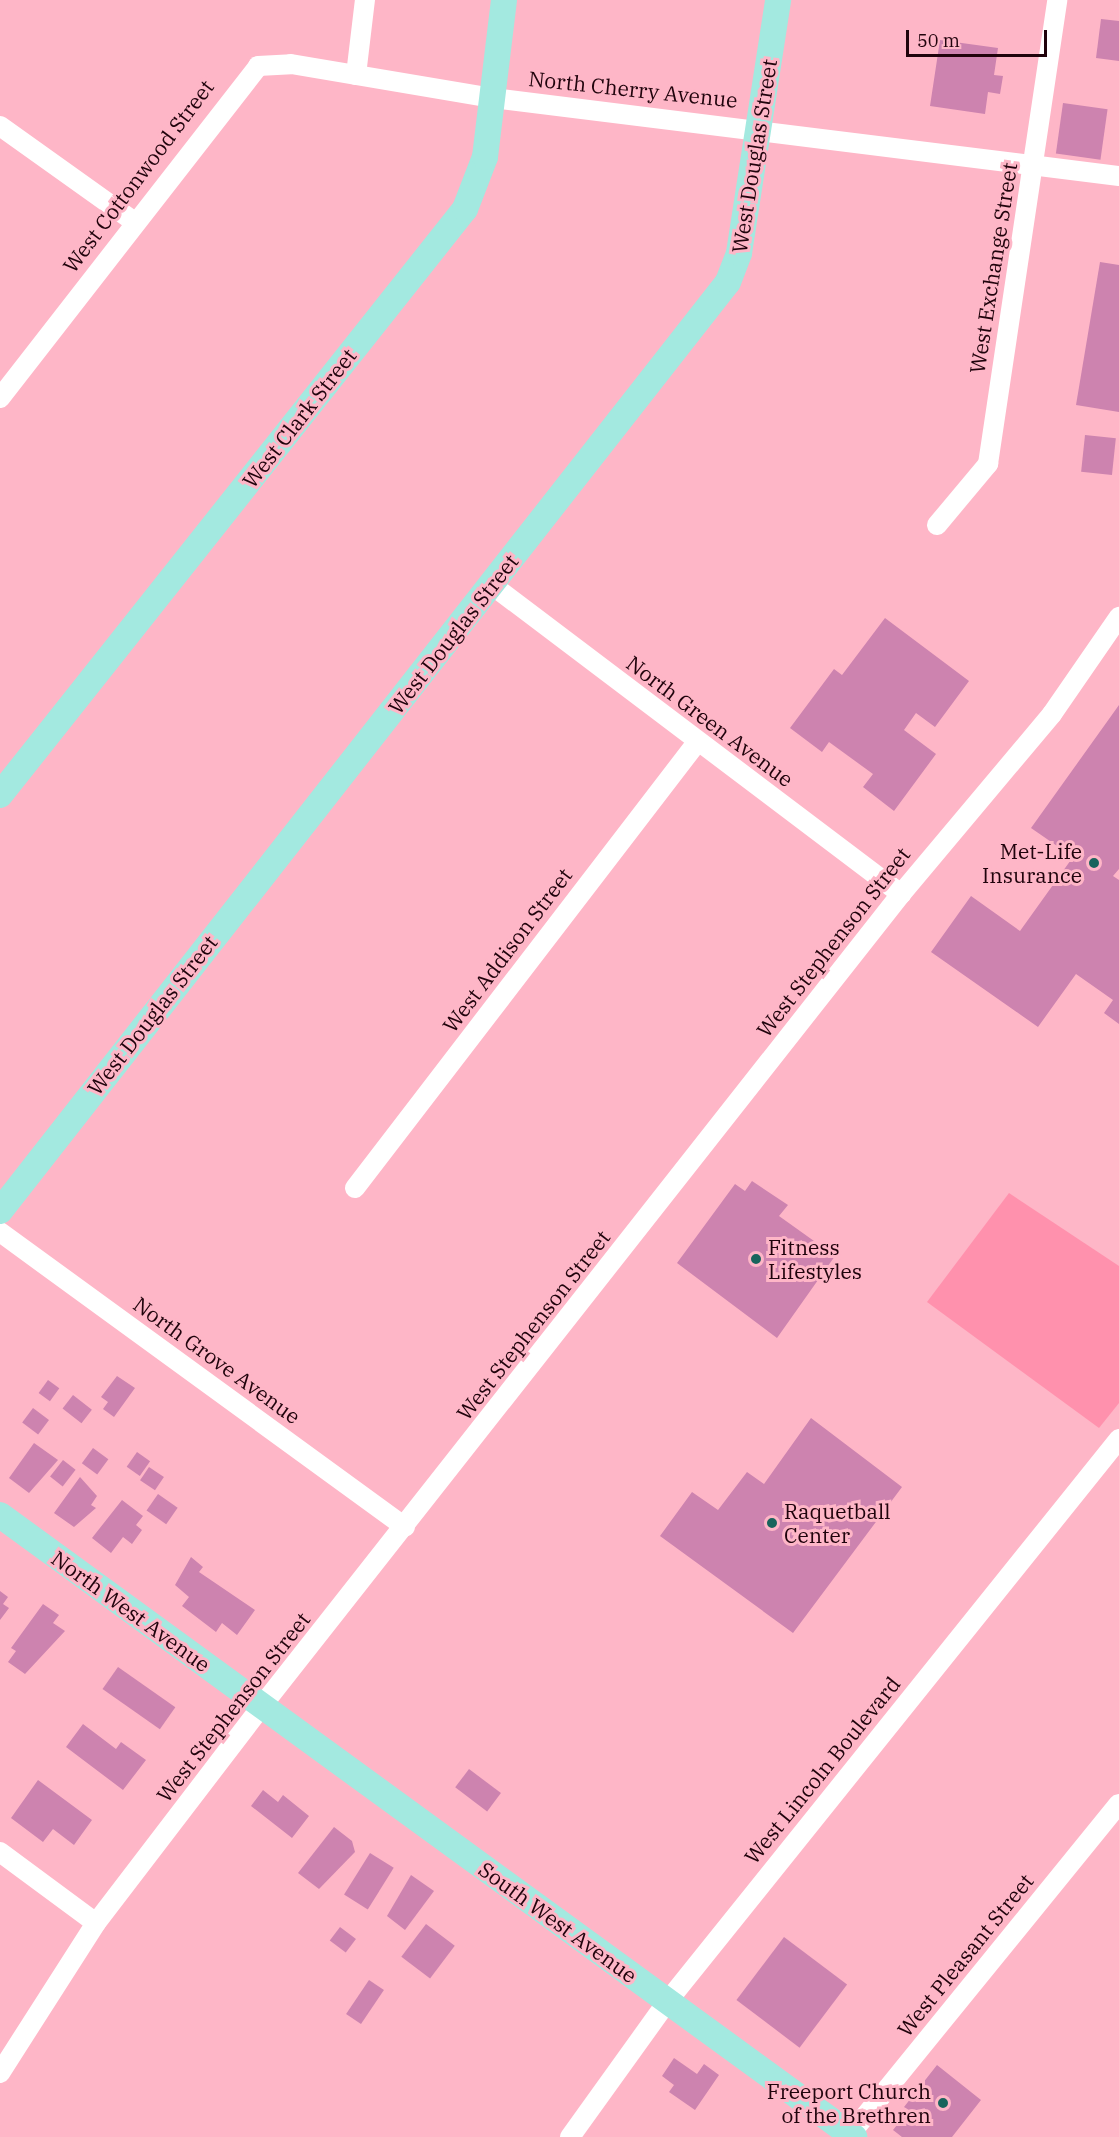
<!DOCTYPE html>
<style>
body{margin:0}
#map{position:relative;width:1119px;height:2137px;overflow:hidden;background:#feb6c7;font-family:"IBM Plex Serif",serif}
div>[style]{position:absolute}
.green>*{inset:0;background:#ff91ad}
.building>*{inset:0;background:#cd83af;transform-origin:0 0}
.minor>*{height:20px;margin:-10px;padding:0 10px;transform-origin:10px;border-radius:10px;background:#fff}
.major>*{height:26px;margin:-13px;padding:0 13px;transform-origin:13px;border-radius:13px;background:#a3e9e0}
.dots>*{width:16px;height:16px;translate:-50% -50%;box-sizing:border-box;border:3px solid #feb6c7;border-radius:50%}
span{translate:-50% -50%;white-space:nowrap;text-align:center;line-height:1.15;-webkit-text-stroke:6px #feb6c7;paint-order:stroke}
.street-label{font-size:21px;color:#20030c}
.poi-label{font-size:21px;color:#20030c}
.right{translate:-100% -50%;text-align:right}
.left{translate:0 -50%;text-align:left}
.scale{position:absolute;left:906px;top:30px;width:141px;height:27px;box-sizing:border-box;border:3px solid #20030c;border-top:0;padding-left:8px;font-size:18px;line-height:21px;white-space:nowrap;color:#20030c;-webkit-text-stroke:4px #feb6c7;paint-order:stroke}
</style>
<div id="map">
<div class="green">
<div style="clip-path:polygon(1009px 1193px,1119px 1266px,1119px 1403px,1099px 1428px,927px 1302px)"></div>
</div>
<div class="building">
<div style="clip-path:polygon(1101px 19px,1119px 21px,1119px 61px,1096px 58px)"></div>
<div style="clip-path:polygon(940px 40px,998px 48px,994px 75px,1003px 76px,1000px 94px,988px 92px,985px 114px,930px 106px)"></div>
<div style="left:1063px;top:103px;width:45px;height:51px;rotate:8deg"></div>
<div style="clip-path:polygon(1100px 262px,1119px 265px,1119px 412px,1076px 405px)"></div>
<div style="left:1085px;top:435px;width:31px;height:37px;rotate:6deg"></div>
<div style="clip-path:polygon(885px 618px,969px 681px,935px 727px,916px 713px,904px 730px,936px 754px,894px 811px,863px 787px,873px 774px,829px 742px,822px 752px,790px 728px,834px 669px,842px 675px)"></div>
<div style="clip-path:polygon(1119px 705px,1119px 869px,1113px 876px,1119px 880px,1119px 1024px,1104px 1013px,1113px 1000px,1076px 974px,1038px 1027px,931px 952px,971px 896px,1020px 931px,1073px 857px,1031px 828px)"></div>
<div style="clip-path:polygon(752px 1181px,788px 1205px,779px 1216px,835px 1256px,777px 1338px,677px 1263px,735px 1184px,745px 1191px)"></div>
<div style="clip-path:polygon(117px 1376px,135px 1388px,114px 1417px,103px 1409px,108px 1402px,101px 1397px)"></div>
<div style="left:48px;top:1380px;width:14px;height:16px;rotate:36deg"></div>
<div style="left:73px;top:1395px;width:24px;height:17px;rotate:38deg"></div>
<div style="left:33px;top:1408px;width:20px;height:18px;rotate:37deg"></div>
<div style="clip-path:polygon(811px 1418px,902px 1487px,793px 1633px,660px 1536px,692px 1492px,718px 1510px,747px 1472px,764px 1484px)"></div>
<div style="clip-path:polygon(34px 1443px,58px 1460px,29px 1493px,9px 1478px)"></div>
<div style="left:93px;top:1448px;width:19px;height:19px;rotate:36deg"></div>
<div style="left:137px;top:1452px;width:16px;height:18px;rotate:35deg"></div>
<div style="left:63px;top:1460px;width:16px;height:21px;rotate:38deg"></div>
<div style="left:149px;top:1467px;width:18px;height:16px;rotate:34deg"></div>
<div style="clip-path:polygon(80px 1477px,97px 1496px,91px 1505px,96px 1508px,74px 1527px,54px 1513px)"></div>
<div style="left:158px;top:1494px;width:24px;height:20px;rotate:35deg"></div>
<div style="clip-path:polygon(122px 1500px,143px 1516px,136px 1525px,142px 1530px,132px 1544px,123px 1537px,111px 1553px,92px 1538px)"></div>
<div style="clip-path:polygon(191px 1557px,203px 1567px,199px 1572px,255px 1610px,237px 1635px,222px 1623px,216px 1632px,182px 1606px,189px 1597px,175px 1585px)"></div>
<div style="clip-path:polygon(0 1591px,8px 1597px,3px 1604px,9px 1608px,0 1620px)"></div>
<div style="clip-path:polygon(43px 1604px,59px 1615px,53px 1623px,65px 1631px,25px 1674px,8px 1662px,16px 1651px,11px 1648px)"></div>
<div style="left:118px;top:1667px;width:70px;height:27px;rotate:35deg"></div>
<div style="clip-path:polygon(83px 1724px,116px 1749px,121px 1742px,146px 1760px,123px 1790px,66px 1747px)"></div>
<div style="left:469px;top:1769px;width:40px;height:23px;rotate:37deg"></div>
<div style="clip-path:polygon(38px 1780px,92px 1820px,74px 1845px,53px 1829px,43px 1842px,11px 1818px)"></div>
<div style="clip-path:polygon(263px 1790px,278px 1802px,283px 1795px,309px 1816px,292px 1838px,251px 1806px)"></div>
<div style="clip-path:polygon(334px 1827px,352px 1841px,355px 1852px,319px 1889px,298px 1873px)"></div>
<div style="left:370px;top:1853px;width:28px;height:49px;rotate:32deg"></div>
<div style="clip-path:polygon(411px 1875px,434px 1891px,405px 1930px,387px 1916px)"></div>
<div style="left:426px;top:1924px;width:36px;height:41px;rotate:37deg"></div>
<div style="left:340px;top:1927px;width:20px;height:17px;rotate:37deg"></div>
<div style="left:784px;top:1937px;width:79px;height:79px;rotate:37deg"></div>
<div style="left:369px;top:1980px;width:18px;height:41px;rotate:34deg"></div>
<div style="clip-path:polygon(674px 2058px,697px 2074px,704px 2064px,719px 2075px,695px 2110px,669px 2092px,674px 2085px,662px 2076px)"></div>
<div style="clip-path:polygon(937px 2065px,981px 2100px,952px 2137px,902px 2137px,893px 2130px,909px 2110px,904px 2107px)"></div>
</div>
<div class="minor">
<div style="left:356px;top:75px;width:76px;rotate:-83.2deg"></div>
<div style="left:0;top:126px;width:163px;rotate:35.5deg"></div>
<div style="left:0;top:398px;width:420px;rotate:-52.1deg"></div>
<div style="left:258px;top:66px;width:33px;rotate:-3deg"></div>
<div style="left:291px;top:64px;width:205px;rotate:9.6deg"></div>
<div style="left:493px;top:98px;width:631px;rotate:7.1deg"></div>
<div style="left:937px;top:525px;width:80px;rotate:-50.1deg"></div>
<div style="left:988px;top:464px;width:469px;rotate:-81.5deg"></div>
<div style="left:492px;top:585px;width:513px;rotate:37.07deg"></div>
<div style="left:355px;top:1188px;width:563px;rotate:-52.5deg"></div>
<div style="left:0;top:1232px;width:501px;rotate:36.07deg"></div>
<div style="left:0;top:1852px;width:119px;rotate:36.5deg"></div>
<div style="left:0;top:2073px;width:178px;rotate:-57.4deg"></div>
<div style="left:96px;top:1923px;width:272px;rotate:-52.6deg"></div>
<div style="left:261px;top:1707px;width:1035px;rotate:-51.79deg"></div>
<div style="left:901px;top:894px;width:235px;rotate:-50deg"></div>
<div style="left:1052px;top:714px;width:118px;rotate:-55.4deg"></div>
<div style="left:570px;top:2137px;width:166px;rotate:-54.3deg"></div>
<div style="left:667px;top:2002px;width:722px;rotate:-51.24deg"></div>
<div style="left:848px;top:2137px;width:429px;rotate:-50.9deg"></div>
</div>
<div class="major">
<div style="left:0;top:795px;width:748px;rotate:-51.57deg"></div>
<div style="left:465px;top:209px;width:56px;rotate:-69deg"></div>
<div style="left:485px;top:157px;width:158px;rotate:-83.1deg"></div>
<div style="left:0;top:1211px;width:1180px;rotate:-51.92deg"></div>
<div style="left:728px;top:282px;width:31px;rotate:-69deg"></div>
<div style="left:739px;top:253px;width:256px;rotate:-81.2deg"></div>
<div style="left:0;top:1515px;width:1057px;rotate:36.07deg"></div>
</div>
<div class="dots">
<div style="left:1094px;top:863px;background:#19645c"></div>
<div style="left:756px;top:1259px;background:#19645c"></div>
<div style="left:772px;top:1523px;background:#19645c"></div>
<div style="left:943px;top:2103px;background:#19645c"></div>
</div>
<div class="street-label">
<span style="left:633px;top:89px;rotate:6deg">North Cherry Avenue</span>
<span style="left:754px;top:156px;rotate:-81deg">West Douglas Street</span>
<span style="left:138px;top:176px;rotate:-53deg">West Cottonwood Street</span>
<span style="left:993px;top:268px;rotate:-81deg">West Exchange Street</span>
<span style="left:299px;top:418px;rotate:-52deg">West Clark Street</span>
<span style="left:453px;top:634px;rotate:-52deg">West Douglas Street</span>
<span style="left:710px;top:721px;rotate:37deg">North Green Avenue</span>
<span style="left:833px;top:942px;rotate:-52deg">West Stephenson Street</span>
<span style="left:507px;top:950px;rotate:-53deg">West Addison Street</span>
<span style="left:152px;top:1015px;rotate:-52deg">West Douglas Street</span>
<span style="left:533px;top:1325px;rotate:-52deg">West Stephenson Street</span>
<span style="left:217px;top:1360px;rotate:36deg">North Grove Avenue</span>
<span style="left:131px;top:1611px;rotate:36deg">North West Avenue</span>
<span style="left:233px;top:1707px;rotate:-52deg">West Stephenson Street</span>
<span style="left:822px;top:1770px;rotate:-51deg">West Lincoln Boulevard</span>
<span style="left:558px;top:1922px;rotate:36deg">South West Avenue</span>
<span style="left:965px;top:1955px;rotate:-51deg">West Pleasant Street</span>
</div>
<div class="poi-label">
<span class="right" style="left:1082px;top:863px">Met-Life<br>Insurance</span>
<span class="left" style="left:768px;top:1259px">Fitness<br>Lifestyles</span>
<span class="left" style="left:784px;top:1523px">Raquetball<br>Center</span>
<span class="right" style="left:931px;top:2103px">Freeport Church<br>of the Brethren</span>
</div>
<div class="scale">50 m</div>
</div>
